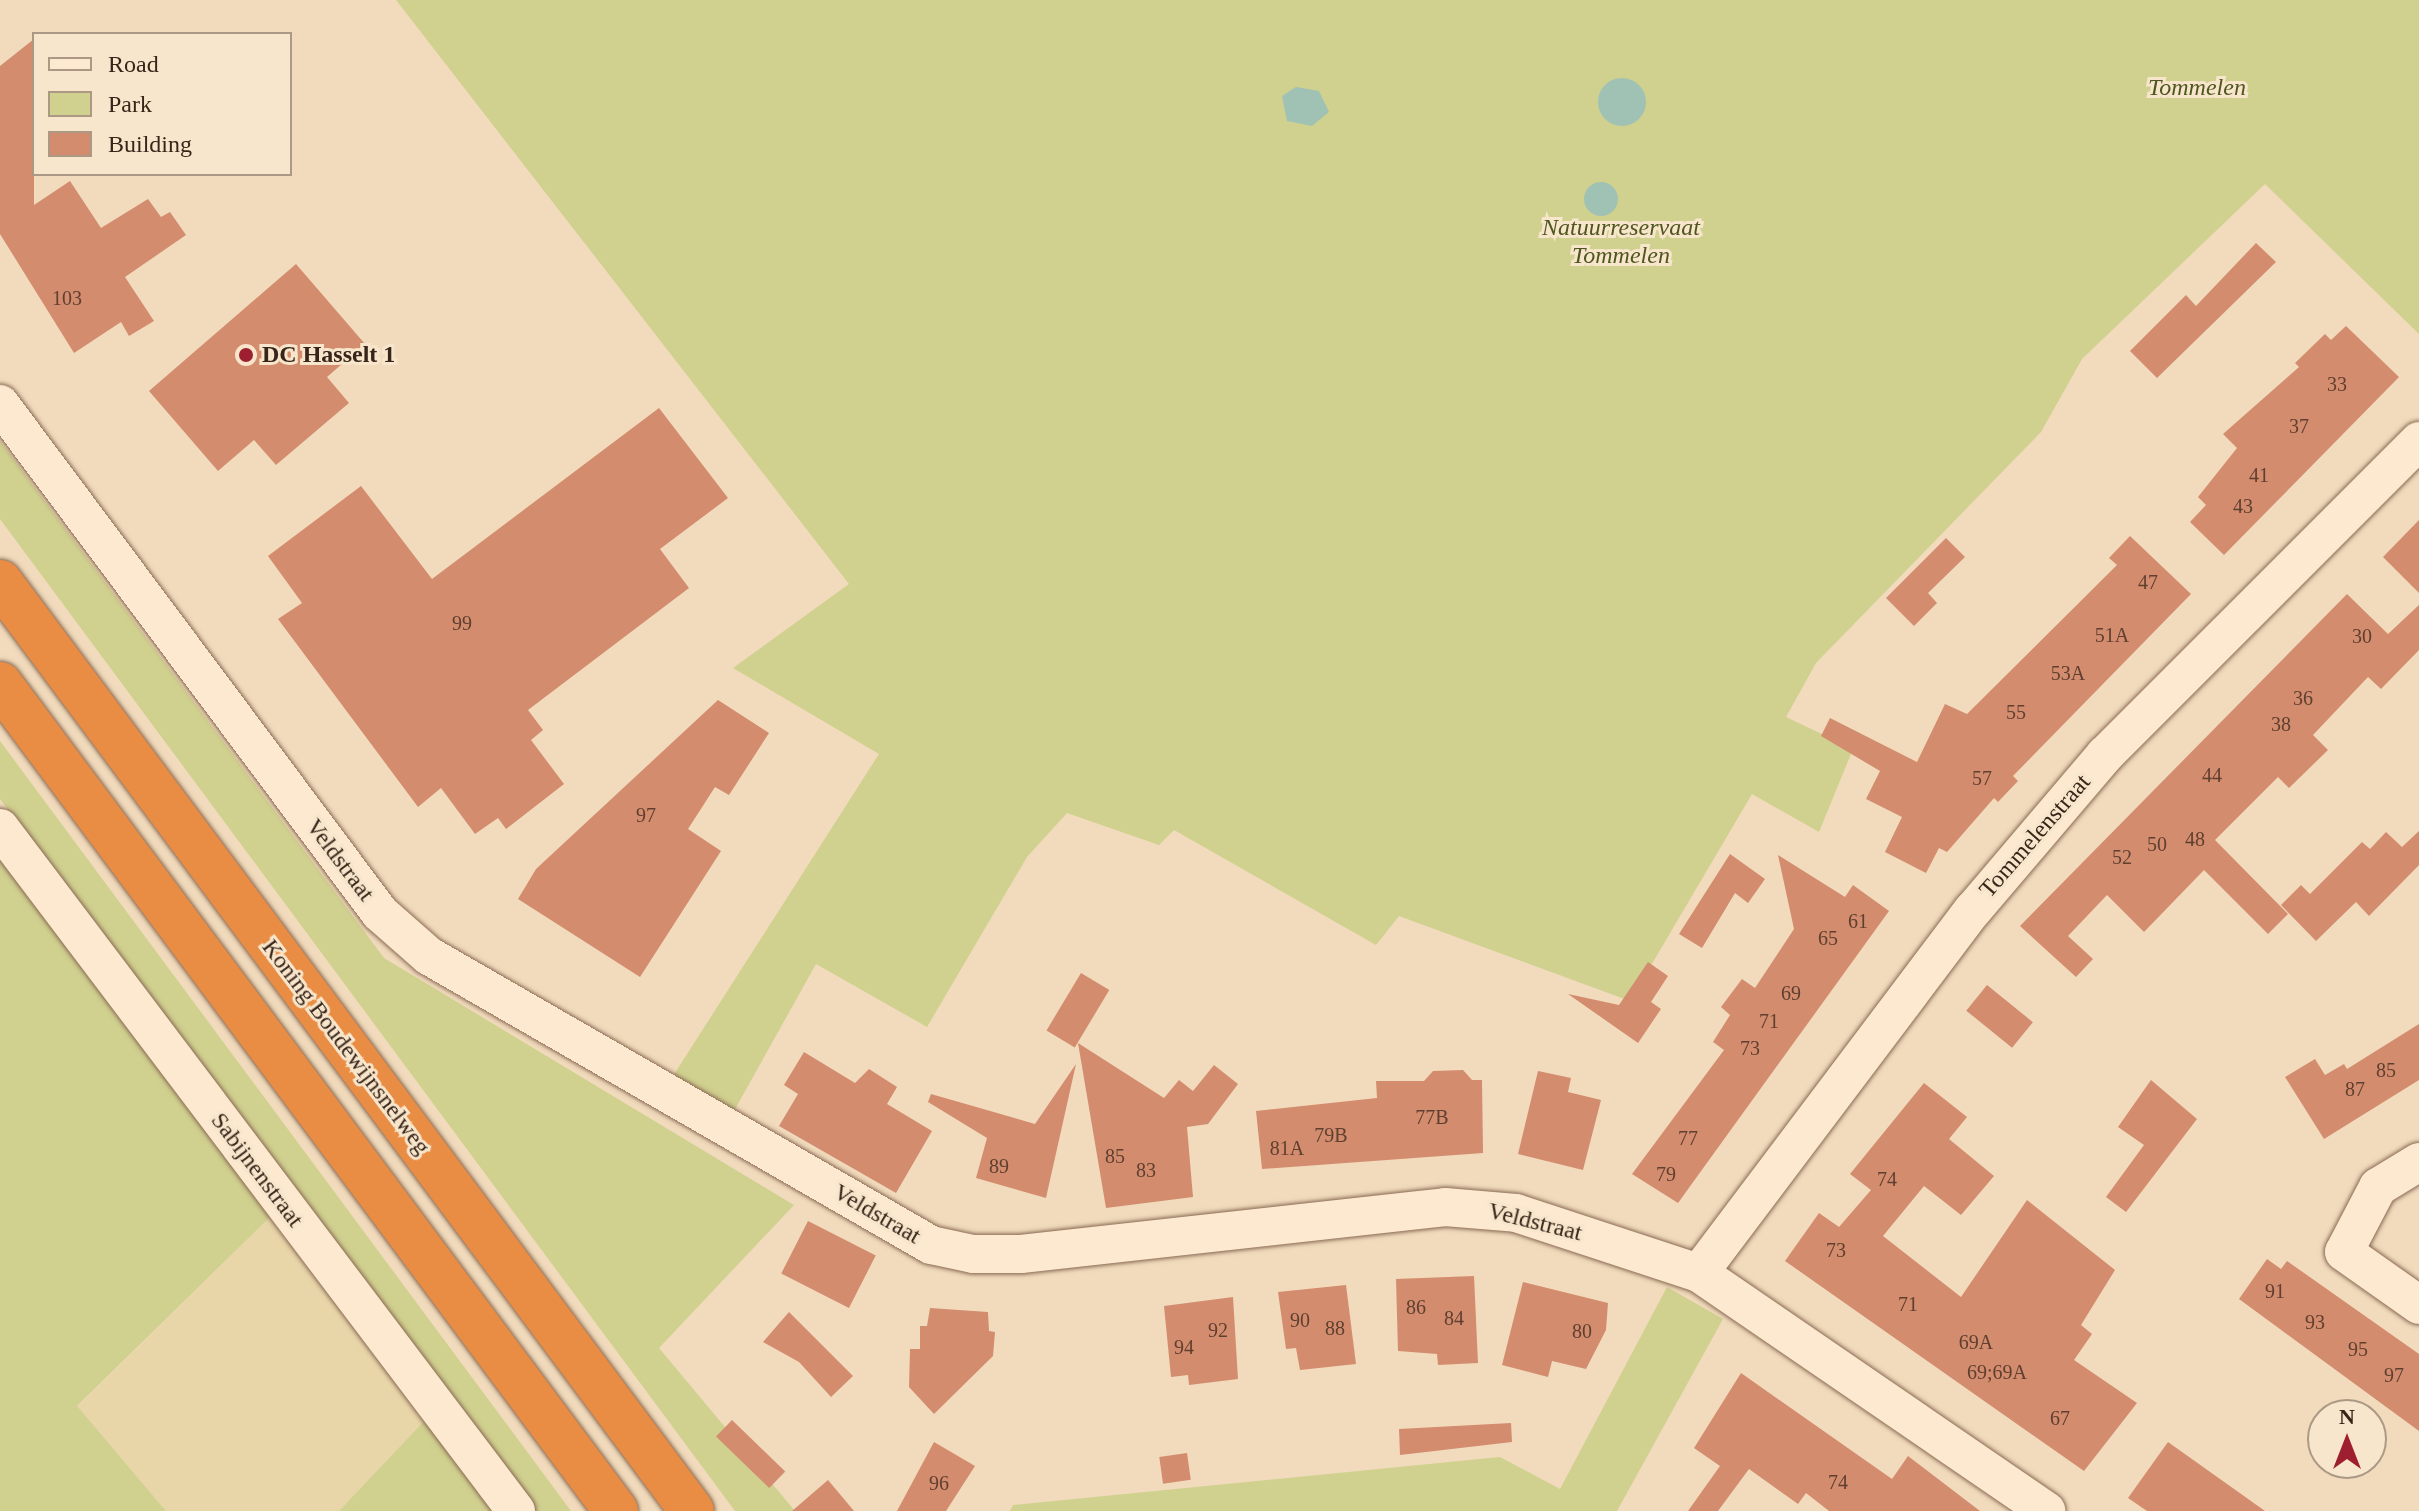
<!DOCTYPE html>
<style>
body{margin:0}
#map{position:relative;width:2419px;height:1511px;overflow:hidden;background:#f1dbbc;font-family:"Times New Roman",serif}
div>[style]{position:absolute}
.farmland>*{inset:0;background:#e8d6a9}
.green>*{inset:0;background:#d0d08f}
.water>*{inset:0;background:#a0c2b4}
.round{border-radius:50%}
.building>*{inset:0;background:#d38c6e;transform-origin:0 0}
.roads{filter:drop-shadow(0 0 2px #8a6a54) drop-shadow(0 0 2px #8a6a54)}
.minor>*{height:38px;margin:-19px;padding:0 19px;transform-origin:19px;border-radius:19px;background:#fce9d0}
.motorway>*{height:44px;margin:-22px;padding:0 22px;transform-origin:22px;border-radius:22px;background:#ea8d44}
.dots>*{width:22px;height:22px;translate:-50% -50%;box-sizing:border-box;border:4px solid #f8e6cc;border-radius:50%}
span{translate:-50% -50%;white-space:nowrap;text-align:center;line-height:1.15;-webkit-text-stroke:6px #f8e6cc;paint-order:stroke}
.number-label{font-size:20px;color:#5f3f2f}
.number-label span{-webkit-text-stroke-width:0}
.park-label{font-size:24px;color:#4f561f;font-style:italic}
.poi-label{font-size:24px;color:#38251a;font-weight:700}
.left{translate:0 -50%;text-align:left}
.street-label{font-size:24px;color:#38251a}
.legend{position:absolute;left:32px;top:32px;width:260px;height:144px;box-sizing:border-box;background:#f8e6cc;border:2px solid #ab9985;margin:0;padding:10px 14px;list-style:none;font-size:24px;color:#38251a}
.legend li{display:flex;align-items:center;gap:16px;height:40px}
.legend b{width:40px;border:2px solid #ab9985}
.north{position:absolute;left:2307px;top:1399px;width:80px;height:80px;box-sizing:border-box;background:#f8e6cc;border:2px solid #ab9985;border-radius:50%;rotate:0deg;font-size:22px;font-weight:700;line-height:32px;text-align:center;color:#38251a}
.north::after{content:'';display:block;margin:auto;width:28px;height:36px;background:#9e1f2f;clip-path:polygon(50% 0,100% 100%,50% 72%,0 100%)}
</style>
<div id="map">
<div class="farmland">
<div style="clip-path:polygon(271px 1216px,427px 1418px,339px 1511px,166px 1511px,77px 1407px)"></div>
</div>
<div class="green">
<div style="clip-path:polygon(396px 0,2419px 0,2419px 334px,2265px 184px,2082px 359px,2041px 432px,1816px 663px,1786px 717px,1853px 749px,1819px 832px,1752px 794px,1630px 1001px,1399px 916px,1376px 945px,1174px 830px,1159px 845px,1067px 813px,1027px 857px,927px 1027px,816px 964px,734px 1111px,673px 1076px,879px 754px,733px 668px,849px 584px)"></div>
<div style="clip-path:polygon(0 441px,384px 958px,794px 1205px,659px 1348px,795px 1511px,735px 1511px,0 519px)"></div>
<div style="clip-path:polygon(0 741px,571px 1511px,536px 1511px,0 799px)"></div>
<div style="clip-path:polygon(0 850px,271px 1216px,77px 1406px,166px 1511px,0 1511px)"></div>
<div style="clip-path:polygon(1667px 1287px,1723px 1319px,1617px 1511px,1010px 1511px,1013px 1505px,1500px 1457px,1560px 1489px)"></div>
<div style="clip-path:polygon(427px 1418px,496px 1511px,339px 1511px)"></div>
</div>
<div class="water">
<div class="round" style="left:1598px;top:78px;width:48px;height:48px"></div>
<div style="clip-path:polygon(1296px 87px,1319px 91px,1329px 112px,1312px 126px,1287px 121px,1282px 96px)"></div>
<div class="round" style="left:1584px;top:182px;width:34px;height:34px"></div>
</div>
<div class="building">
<div style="clip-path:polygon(34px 39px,34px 205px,70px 181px,101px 228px,148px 199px,161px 217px,170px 212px,186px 235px,125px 277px,154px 321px,129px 336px,121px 322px,74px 353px,0 234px,0 66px)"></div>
<div style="clip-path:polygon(2256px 243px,2276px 262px,2157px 378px,2130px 351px,2186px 295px,2196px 306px)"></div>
<div style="clip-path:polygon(296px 264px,365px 344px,327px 377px,349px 403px,276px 465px,254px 440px,218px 471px,149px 391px)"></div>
<div style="clip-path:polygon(2346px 326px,2399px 377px,2224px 555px,2190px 522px,2206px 505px,2198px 497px,2237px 448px,2223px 434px,2299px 367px,2295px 363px,2325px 334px,2331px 340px)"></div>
<div style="clip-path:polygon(659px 408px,728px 498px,660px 549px,689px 588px,528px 710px,543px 730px,531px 740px,564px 784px,506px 829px,498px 818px,475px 834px,441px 788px,418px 807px,278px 619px,302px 603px,268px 556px,361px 486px,432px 579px)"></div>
<div style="clip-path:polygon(2419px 520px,2419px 593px,2383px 557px)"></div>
<div style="clip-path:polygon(2130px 536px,2191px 594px,2013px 776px,2018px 781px,1998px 802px,1994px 798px,1947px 852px,1939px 848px,1926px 873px,1885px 852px,1902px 817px,1866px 799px,1880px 771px,1821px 736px,1830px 718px,1917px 762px,1945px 704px,1967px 714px,2117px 565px,2109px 558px)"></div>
<div style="clip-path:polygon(1946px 538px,1965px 557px,1928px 593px,1937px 603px,1914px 626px,1886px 598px)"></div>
<div style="clip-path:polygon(2347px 594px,2388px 634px,2419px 605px,2419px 650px,2381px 689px,2368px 677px,2313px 735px,2328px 750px,2289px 788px,2278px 777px,2215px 840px,2288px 914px,2268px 934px,2204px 870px,2144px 932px,2107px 895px,2068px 936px,2093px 959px,2076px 977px,2020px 926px)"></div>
<div style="clip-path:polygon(718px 700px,769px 733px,729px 795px,715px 787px,688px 829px,721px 851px,640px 977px,518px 899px,536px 869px)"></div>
<div style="clip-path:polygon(2419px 831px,2419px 865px,2369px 916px,2356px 902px,2316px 941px,2281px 905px,2301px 885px,2310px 894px,2362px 842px,2370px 849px,2386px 832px,2402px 847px)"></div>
<div style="clip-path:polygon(1730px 854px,1765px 879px,1748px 903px,1735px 893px,1702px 948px,1679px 934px)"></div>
<div style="clip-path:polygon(1778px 855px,1845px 897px,1853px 885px,1889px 911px,1678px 1203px,1632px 1174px,1724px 1050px,1713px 1042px,1730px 1015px,1721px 1007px,1742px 979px,1755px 988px,1794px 929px)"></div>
<div style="clip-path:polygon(1648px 962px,1668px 976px,1651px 1002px,1661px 1009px,1638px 1043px,1568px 994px,1619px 1005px)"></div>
<div style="left:1081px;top:973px;width:33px;height:67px;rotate:31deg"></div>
<div style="left:1987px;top:985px;width:59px;height:33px;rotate:39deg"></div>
<div style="clip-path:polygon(2419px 1024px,2419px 1080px,2324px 1139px,2285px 1077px,2315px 1059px,2325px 1075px,2344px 1064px,2347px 1069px)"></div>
<div style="clip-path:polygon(1078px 1043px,1164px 1098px,1179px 1080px,1193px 1091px,1214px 1065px,1238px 1084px,1208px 1124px,1187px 1127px,1193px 1197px,1106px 1208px)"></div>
<div style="clip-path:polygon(804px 1052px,855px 1083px,869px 1069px,897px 1087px,887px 1104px,932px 1131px,896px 1193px,779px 1126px,798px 1094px,784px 1085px)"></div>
<div style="clip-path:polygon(1076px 1064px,1046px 1198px,976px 1178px,987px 1138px,928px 1102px,931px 1094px,1035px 1124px)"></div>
<div style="clip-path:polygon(1463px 1070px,1472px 1080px,1482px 1080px,1483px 1153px,1262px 1169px,1256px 1111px,1377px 1098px,1376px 1081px,1424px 1081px,1433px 1071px)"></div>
<div style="clip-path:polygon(1538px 1071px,1571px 1078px,1568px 1092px,1601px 1100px,1583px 1170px,1518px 1154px)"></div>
<div style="clip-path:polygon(2151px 1080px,2197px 1119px,2126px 1212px,2106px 1197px,2144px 1145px,2118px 1127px)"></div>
<div style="clip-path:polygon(1924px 1083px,1967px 1117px,1949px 1139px,1994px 1176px,1961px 1215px,1924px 1186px,1883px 1236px,1961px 1297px,2027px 1200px,2115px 1270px,2081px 1325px,2092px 1334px,2074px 1360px,2137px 1403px,2084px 1471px,1785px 1261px,1819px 1213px,1839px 1227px,1871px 1190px,1850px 1174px)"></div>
<div style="left:808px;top:1221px;width:76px;height:59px;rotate:27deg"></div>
<div style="clip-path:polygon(2267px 1259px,2281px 1269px,2287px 1261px,2419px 1354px,2419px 1431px,2239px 1299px)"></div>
<div style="clip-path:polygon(1474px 1276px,1478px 1363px,1438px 1365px,1437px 1354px,1398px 1351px,1396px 1279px)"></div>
<div style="clip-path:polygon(1523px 1282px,1608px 1303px,1606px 1330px,1586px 1369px,1552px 1361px,1548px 1377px,1502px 1365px)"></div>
<div style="clip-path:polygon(1346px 1285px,1356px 1364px,1300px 1370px,1296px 1348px,1286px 1349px,1278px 1292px)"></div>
<div style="clip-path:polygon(1233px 1297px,1238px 1379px,1189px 1385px,1188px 1375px,1171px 1377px,1164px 1306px)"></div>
<div style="clip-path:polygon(930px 1308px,988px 1312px,989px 1331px,995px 1332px,993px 1356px,934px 1414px,909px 1387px,910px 1349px,920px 1349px,920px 1326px,927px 1326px)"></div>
<div style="clip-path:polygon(789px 1312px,853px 1376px,831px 1397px,799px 1362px,763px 1342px)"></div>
<div style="clip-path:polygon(1741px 1373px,1892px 1479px,1908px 1456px,1980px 1511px,1829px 1511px,1806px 1493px,1798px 1504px,1749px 1469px,1718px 1511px,1688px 1511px,1720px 1466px,1694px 1448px)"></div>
<div style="left:732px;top:1420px;width:74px;height:23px;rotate:44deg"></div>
<div style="clip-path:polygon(1511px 1423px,1512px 1442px,1400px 1455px,1399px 1429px)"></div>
<div style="clip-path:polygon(934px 1442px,975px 1466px,946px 1511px,897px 1511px)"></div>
<div style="clip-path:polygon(2168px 1442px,2265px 1511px,2147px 1511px,2128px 1498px)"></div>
<div style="left:1187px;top:1453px;width:27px;height:28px;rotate:82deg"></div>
<div style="clip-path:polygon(828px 1480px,854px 1511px,792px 1511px)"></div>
</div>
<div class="roads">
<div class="minor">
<div style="left:0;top:404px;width:635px;rotate:53.26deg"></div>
<div style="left:380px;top:913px;width:65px;rotate:41.3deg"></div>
<div style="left:429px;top:956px;width:579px;rotate:29.93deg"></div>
<div style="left:931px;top:1245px;width:43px;rotate:12.1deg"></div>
<div style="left:973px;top:1254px;width:48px"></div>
<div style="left:1021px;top:1254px;width:427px;rotate:-6.3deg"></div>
<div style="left:1445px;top:1207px;width:71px;rotate:4.8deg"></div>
<div style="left:1516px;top:1213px;width:193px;rotate:18.2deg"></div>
<div style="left:1699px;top:1273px;width:421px;rotate:34.4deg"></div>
<div style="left:0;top:828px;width:856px;rotate:52.93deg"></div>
<div style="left:2419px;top:1162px;width:48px;rotate:148.6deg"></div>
<div style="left:2378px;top:1187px;width:73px;rotate:117.6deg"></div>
<div style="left:2344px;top:1252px;width:92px;rotate:35.2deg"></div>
<div style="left:1699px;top:1273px;width:455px;rotate:-53deg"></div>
<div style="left:1973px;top:910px;width:204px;rotate:-49.6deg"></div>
<div style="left:2105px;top:755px;width:444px;rotate:-45deg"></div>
</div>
<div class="motorway">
<div style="left:0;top:582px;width:1158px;rotate:53.32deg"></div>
<div style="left:0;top:684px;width:1031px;rotate:53.32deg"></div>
</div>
</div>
<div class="dots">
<div style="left:246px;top:355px;background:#9e1f2f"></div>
</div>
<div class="number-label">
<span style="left:67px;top:298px">103</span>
<span style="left:2337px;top:384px">33</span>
<span style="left:2299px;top:426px">37</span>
<span style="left:2259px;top:475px">41</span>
<span style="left:2243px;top:506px">43</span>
<span style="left:2148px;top:582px">47</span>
<span style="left:462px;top:623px">99</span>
<span style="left:2112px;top:635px">51A</span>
<span style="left:2362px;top:636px">30</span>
<span style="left:2068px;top:673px">53A</span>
<span style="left:2303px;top:698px">36</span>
<span style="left:2016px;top:712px">55</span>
<span style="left:2281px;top:724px">38</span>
<span style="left:2212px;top:775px">44</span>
<span style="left:1982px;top:778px">57</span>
<span style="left:646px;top:815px">97</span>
<span style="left:2195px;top:839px">48</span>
<span style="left:2157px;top:844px">50</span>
<span style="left:2122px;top:857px">52</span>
<span style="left:1858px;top:921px">61</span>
<span style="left:1828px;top:938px">65</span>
<span style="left:1791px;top:993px">69</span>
<span style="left:1769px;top:1021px">71</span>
<span style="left:1750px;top:1048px">73</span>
<span style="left:2386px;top:1070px">85</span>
<span style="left:2355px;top:1089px">87</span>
<span style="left:1432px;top:1117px">77B</span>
<span style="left:1331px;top:1135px">79B</span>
<span style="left:1688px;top:1138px">77</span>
<span style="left:1287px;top:1148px">81A</span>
<span style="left:1115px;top:1156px">85</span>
<span style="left:999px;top:1166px">89</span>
<span style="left:1146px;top:1170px">83</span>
<span style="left:1666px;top:1174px">79</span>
<span style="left:1887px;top:1179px">74</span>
<span style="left:1836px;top:1250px">73</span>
<span style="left:2275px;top:1291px">91</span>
<span style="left:1908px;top:1304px">71</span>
<span style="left:1416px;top:1307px">86</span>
<span style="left:1454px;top:1318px">84</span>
<span style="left:1300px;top:1320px">90</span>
<span style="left:2315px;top:1322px">93</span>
<span style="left:1335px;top:1328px">88</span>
<span style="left:1218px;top:1330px">92</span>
<span style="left:1582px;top:1331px">80</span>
<span style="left:1976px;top:1342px">69A</span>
<span style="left:1184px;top:1347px">94</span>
<span style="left:2358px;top:1349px">95</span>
<span style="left:1997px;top:1372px">69;69A</span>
<span style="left:2394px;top:1375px">97</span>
<span style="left:2060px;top:1418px">67</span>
<span style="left:1838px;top:1482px">74</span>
<span style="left:939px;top:1483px">96</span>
</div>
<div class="park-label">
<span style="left:2197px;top:88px">Tommelen</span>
<span style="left:1621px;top:242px">Natuurreservaat<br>Tommelen</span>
</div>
<div class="poi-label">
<span class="left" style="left:262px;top:355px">DC Hasselt 1</span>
</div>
<div class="street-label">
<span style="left:2035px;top:836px;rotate:-49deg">Tommelenstraat</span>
<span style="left:340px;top:860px;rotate:53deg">Veldstraat</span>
<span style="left:346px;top:1047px;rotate:53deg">Koning Boudewijnsnelweg</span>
<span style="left:257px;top:1170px;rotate:53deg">Sabijnenstraat</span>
<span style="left:877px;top:1214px;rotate:30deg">Veldstraat</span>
<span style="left:1535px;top:1222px;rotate:14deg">Veldstraat</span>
</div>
<ul class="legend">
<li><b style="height:10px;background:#fce9d0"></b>Road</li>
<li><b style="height:22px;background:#d0d08f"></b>Park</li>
<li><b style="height:22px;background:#d38c6e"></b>Building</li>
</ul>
<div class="north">N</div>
</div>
